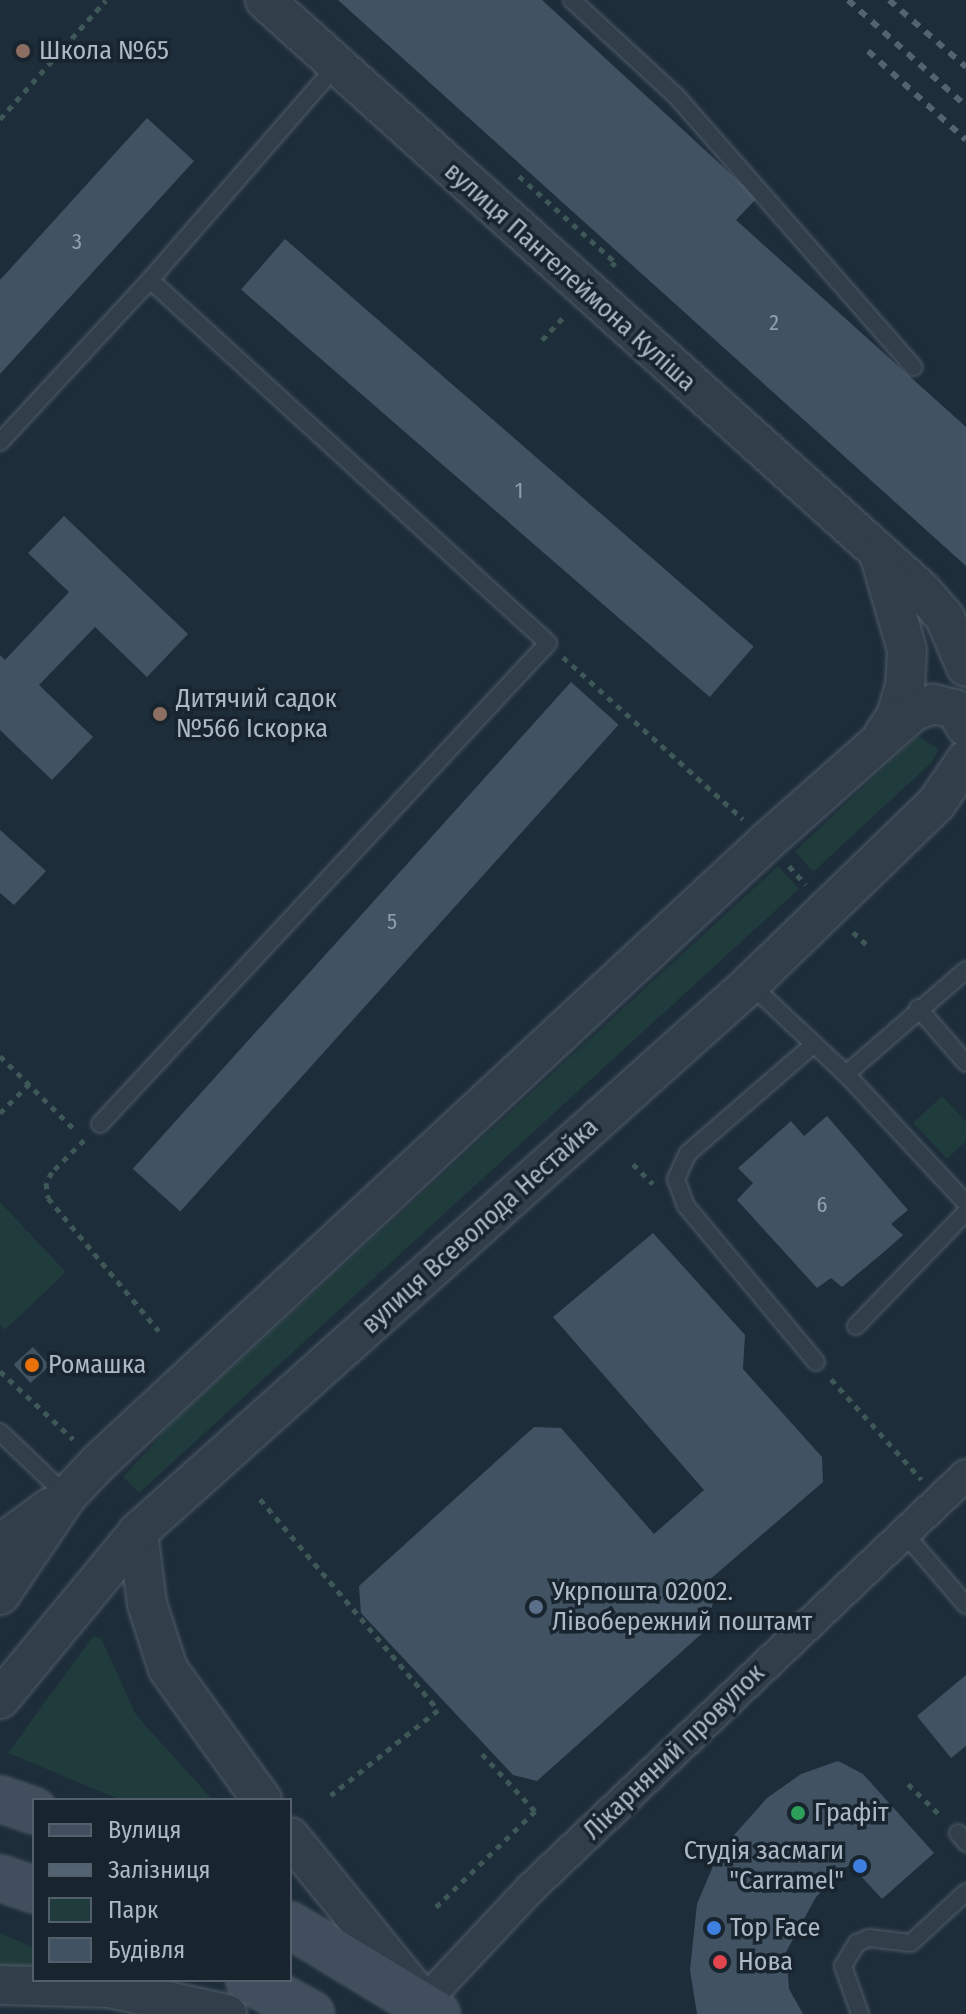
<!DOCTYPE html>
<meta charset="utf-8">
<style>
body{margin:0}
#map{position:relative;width:966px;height:2014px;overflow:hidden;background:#1e2d3a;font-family:"Fira Sans Condensed",sans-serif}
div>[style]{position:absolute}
.green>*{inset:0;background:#203b3b}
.building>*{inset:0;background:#415362;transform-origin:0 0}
.path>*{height:5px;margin-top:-2.5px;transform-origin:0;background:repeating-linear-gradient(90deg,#3e5757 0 6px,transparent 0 12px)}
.roads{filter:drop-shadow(0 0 2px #4f5d68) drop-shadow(0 0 2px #4f5d68)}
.service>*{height:16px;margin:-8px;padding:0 8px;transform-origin:8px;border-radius:8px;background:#323f4a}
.minor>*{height:30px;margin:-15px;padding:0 15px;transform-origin:15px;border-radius:15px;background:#323f4a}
.tertiary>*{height:38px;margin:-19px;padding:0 19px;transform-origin:19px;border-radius:19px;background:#323f4a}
.secondary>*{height:44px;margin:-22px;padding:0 22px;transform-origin:22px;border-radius:22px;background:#404e5d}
.rail>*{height:6px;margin-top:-3px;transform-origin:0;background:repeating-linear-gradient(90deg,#536372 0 8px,transparent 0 16px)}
.dots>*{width:22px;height:22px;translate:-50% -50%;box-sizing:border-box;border:4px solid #18242e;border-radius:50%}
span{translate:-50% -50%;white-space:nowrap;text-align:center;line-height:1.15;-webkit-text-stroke:7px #18242e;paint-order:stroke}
.number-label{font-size:22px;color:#91a0ae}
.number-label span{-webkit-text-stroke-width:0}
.poi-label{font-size:26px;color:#acbac7}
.left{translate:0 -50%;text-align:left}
.right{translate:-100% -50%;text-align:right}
.street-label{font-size:26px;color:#acbac7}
.legend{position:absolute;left:32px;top:1798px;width:260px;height:184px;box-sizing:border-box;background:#18242e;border:2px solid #53606b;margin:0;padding:10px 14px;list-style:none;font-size:24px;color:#acbac7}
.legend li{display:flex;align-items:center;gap:16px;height:40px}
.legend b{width:40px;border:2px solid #53606b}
</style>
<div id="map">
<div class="green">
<div style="clip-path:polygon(918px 736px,939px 749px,931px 763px,813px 872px,795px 851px)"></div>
<div style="clip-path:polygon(778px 866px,799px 889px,139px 1493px,123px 1477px,174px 1421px)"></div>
<div style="clip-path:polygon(942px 1096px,966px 1122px,966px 1141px,947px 1159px,913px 1123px)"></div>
<div style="clip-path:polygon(0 1202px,66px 1272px,5px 1330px,0 1325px)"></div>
<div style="clip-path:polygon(93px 1636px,101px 1638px,136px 1715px,213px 1800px,121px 1800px,8px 1753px)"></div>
<div style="clip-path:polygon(0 1933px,34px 1948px,34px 1974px,0 1971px)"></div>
</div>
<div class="building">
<div style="clip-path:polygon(338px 0,542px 0,757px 198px,736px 220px,966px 427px,966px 566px)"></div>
<div style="clip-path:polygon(147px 118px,194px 161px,0 374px,0 280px)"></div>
<div style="left:285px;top:239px;width:621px;height:67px;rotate:41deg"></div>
<div style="clip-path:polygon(64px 516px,188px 634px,147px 677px,95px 627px,39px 685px,93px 737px,52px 780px,0 730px,0 655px,5px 660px,69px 592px,28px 553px)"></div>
<div style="left:571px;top:682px;width:64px;height:655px;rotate:42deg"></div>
<div style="clip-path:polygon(0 830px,46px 871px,14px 905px,0 893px)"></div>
<div style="clip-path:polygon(827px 1116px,908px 1210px,891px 1224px,903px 1235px,885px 1251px,842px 1287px,831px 1278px,817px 1288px,737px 1200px,753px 1183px,738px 1168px,791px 1121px,804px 1136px)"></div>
<div style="clip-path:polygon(653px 1233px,745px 1335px,743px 1369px,822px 1457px,823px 1482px,700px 1588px,713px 1602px,707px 1629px,537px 1781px,513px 1775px,361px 1613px,359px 1586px,534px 1427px,561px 1428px,654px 1534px,704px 1490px,553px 1317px)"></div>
<div style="left:33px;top:1347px;width:25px;height:26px;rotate:48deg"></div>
<div style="clip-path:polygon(966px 1675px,966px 1746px,951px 1758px,917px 1716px)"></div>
<div style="clip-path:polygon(838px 1761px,863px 1774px,934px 1853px,882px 1899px,850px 1864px,816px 1897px,786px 1952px,789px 1989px,803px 2014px,697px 2014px,690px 1970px,697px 1904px,719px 1852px,767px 1798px,801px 1774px)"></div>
</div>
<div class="path">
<div style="left:0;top:119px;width:159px;rotate:-48.3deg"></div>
<div style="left:519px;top:176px;width:129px;rotate:41.9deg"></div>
<div style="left:615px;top:262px;width:5px;rotate:127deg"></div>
<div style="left:542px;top:340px;width:35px;rotate:-47deg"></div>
<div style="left:563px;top:657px;width:242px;rotate:42deg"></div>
<div style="left:789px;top:866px;width:25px;rotate:48deg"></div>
<div style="left:853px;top:932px;width:23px;rotate:43deg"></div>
<div style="left:0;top:1056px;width:107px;rotate:44.6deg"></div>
<div style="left:0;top:1113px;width:41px;rotate:-45deg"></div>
<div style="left:84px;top:1140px;width:45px;rotate:135deg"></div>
<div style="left:52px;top:1172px;width:13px;rotate:119deg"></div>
<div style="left:46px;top:1183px;width:15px;rotate:82deg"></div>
<div style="left:48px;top:1198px;width:173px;rotate:50.2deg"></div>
<div style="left:633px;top:1164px;width:28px;rotate:45deg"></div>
<div style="left:0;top:1371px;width:100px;rotate:43deg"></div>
<div style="left:831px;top:1379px;width:135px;rotate:48deg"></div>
<div style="left:260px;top:1499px;width:276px;rotate:49.8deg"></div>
<div style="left:438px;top:1710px;width:137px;rotate:141.5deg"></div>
<div style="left:908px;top:1784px;width:46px;rotate:44.1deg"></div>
<div style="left:436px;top:1907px;width:138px;rotate:-44.1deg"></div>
<div style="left:535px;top:1811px;width:78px;rotate:-132.9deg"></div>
</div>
<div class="roads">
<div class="service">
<div style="left:572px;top:0;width:143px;rotate:42.7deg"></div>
<div style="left:677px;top:97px;width:359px;rotate:48.8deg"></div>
<div style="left:0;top:442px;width:221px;rotate:-47.2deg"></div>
<div style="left:750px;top:984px;width:132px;rotate:43.2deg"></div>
<div style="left:846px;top:1074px;width:176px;rotate:47.1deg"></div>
<div style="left:918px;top:1008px;width:73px;rotate:48.9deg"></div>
<div style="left:814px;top:1044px;width:167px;rotate:139.1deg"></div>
<div style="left:688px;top:1153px;width:29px;rotate:115deg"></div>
<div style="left:676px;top:1179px;width:29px;rotate:70deg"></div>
<div style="left:686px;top:1206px;width:203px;rotate:50.2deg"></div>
<div style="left:846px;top:1074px;width:159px;rotate:-40.9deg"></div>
<div style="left:100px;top:1124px;width:657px;rotate:-47.03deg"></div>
<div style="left:548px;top:643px;width:539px;rotate:-137.63deg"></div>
<div style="left:150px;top:280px;width:285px;rotate:-49deg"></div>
<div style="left:856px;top:1326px;width:158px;rotate:-46deg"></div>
<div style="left:0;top:1432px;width:93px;rotate:43.7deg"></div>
<div style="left:904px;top:1533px;width:95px;rotate:49.3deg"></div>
<div style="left:958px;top:1833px;width:13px;rotate:51deg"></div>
<div style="left:860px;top:2014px;width:51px;rotate:-109.5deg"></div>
<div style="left:843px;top:1966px;width:27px;rotate:-59deg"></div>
<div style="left:857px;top:1943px;width:13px;rotate:-23deg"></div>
<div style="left:869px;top:1938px;width:42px;rotate:6.8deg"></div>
<div style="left:911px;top:1943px;width:75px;rotate:-42.8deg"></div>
</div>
<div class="minor">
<div style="left:424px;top:2002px;width:155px;rotate:-46.8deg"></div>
<div style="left:530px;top:1889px;width:601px;rotate:-43.52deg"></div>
</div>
<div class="tertiary">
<div style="left:265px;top:0;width:882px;rotate:41.97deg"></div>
<div style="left:921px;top:590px;width:37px;rotate:49deg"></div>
<div style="left:945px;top:618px;width:53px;rotate:66.8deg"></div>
<div style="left:879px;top:554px;width:100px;rotate:73.7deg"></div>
<div style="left:907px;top:650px;width:36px;rotate:93deg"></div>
<div style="left:905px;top:686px;width:34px;rotate:107deg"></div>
<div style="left:895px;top:718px;width:19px;rotate:125deg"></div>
<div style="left:138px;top:1532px;width:73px;rotate:82.9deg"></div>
<div style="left:147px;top:1604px;width:68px;rotate:72.1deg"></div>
<div style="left:168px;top:1669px;width:161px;rotate:54.3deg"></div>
<div style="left:0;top:1544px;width:63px;rotate:-36deg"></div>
<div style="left:0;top:1595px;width:120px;rotate:-55.9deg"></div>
<div style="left:67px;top:1496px;width:45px;rotate:-46.8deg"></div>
<div style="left:98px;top:1463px;width:912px;rotate:-42.91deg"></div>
<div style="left:766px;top:842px;width:196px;rotate:-41.5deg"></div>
<div style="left:913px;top:712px;width:22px;rotate:-22deg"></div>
<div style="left:933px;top:704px;width:23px;rotate:13deg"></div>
<div style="left:955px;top:709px;width:21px;rotate:59deg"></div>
<div style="left:0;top:1699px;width:217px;rotate:-50.4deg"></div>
<div style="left:138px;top:1532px;width:821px;rotate:-41.84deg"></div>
<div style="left:750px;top:984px;width:259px;rotate:-44.1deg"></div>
<div style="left:936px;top:804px;width:53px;rotate:-55.7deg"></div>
<div style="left:290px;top:1837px;width:206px;rotate:50.9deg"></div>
<div style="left:0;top:1985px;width:109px;rotate:1.6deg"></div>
<div style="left:109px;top:1988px;width:121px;rotate:12.4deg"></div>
</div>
<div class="secondary">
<div style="left:0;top:1799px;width:36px;rotate:19deg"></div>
<div style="left:0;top:1878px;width:36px;rotate:19deg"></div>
<div style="left:290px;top:1925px;width:172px;rotate:31.2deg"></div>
<div style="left:249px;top:1980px;width:71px;rotate:28.7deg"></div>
</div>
</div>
<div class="rail">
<div style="left:848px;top:0;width:159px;rotate:41.9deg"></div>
<div style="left:889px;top:0;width:102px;rotate:41deg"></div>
<div style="left:868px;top:51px;width:132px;rotate:42.2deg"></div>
</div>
<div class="dots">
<div style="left:23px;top:51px;background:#8d6e63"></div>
<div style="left:160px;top:714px;background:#8d6e63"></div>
<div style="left:32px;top:1365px;background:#e8710a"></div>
<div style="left:536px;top:1607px;background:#5c6f8a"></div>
<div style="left:798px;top:1813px;background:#2e9e5b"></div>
<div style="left:860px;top:1866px;background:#3f7fe0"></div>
<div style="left:714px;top:1928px;background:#3f7fe0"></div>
<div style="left:720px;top:1962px;background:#e0444e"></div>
</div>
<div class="number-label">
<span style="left:77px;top:242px">3</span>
<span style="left:774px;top:323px">2</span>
<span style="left:519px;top:491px">1</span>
<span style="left:392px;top:922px">5</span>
<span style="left:822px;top:1205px">6</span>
</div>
<div class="poi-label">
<span class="left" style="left:39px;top:51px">Школа №65</span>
<span class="left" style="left:176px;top:714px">Дитячий садок<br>№566 Іскорка</span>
<span class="left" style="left:48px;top:1365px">Ромашка</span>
<span class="left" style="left:552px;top:1607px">Укрпошта 02002.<br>Лівобережний поштамт</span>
<span class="left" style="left:814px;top:1813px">Графіт</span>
<span class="right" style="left:844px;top:1866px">Студія засмаги<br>"Carramel"</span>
<span class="left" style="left:730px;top:1928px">Top Face</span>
<span class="left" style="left:738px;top:1962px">Нова</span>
</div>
<div class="street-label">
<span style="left:570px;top:277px;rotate:42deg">вулиця Пантелеймона Куліша</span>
<span style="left:480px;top:1226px;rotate:-42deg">вулиця Всеволода Нестайка</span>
<span style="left:674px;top:1752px;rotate:-44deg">Лікарняний провулок</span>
</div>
<ul class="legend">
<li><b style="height:10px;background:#404e5d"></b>Вулиця</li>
<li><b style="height:10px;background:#536372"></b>Залізниця</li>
<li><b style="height:22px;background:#203b3b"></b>Парк</li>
<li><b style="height:22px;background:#415362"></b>Будівля</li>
</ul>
</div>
